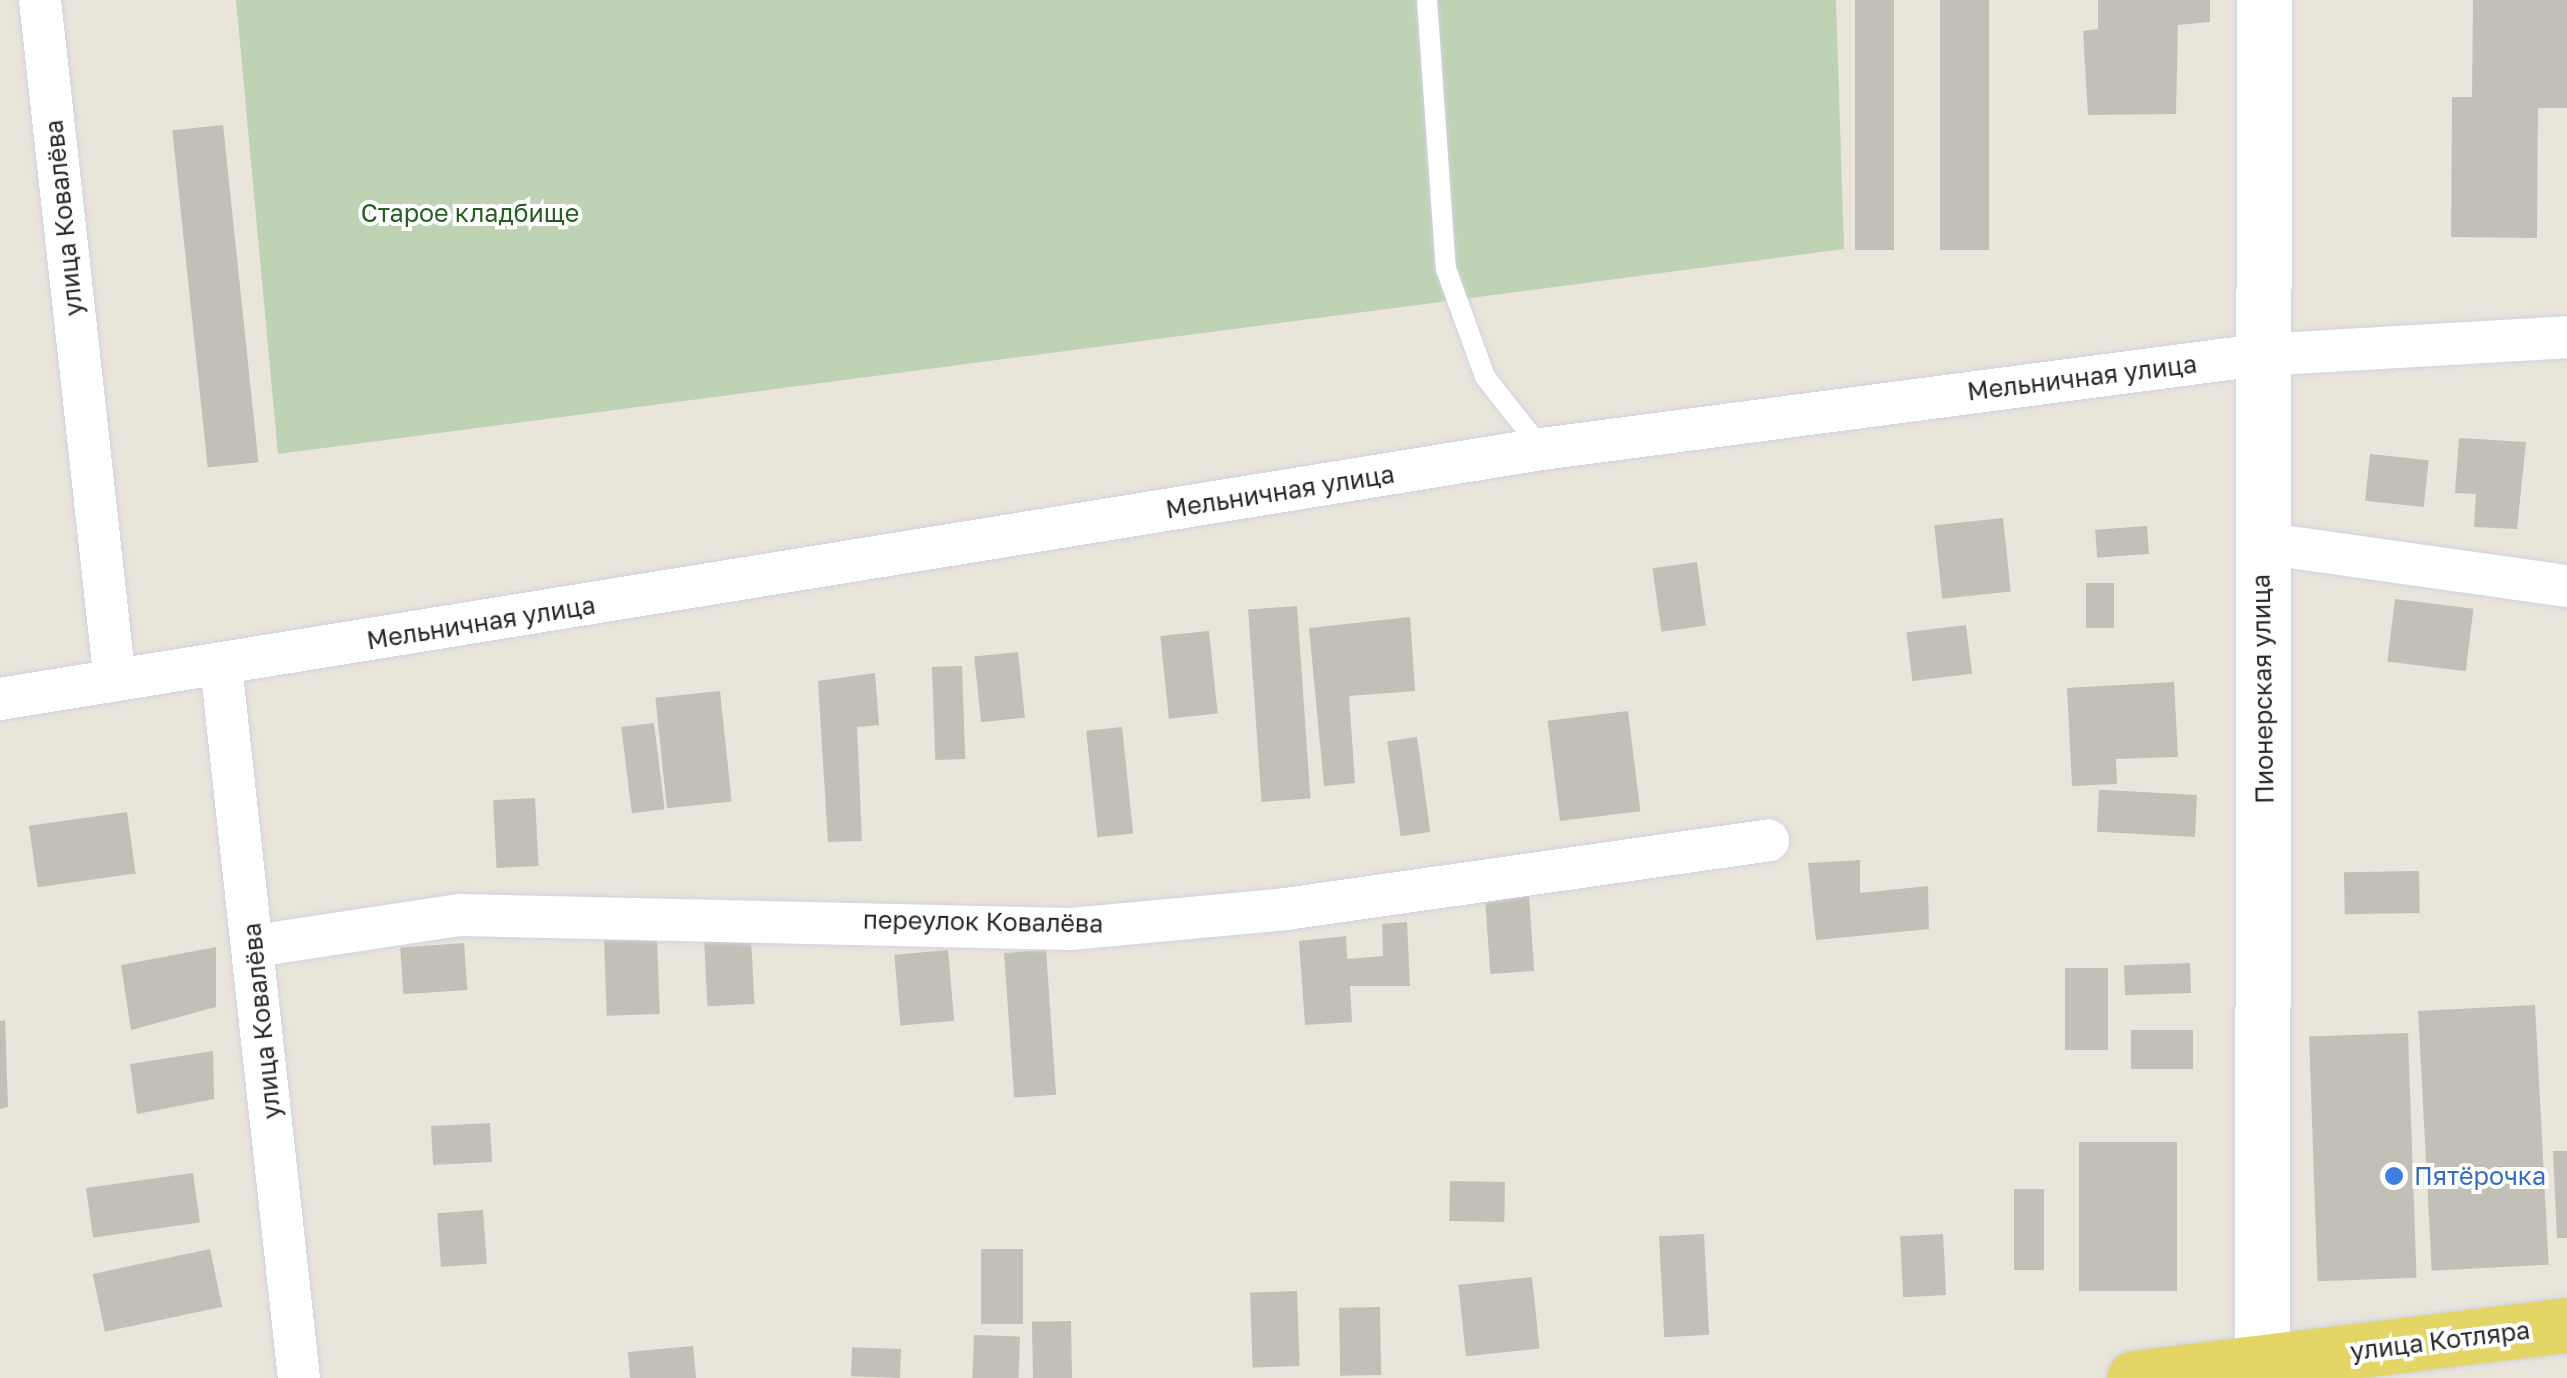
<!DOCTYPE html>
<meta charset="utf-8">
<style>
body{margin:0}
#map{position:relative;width:2567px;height:1378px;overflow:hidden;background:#e9e5db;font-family:"Golos Text",sans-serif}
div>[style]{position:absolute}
.cemetery>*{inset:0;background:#bfd2b4}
.building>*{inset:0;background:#c2bfb7;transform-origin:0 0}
.roads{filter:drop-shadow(0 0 2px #d1d2e0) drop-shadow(0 0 2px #d1d2e0)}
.lane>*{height:20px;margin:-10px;padding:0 10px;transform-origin:10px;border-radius:10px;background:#fff}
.street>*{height:42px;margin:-21px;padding:0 21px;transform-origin:21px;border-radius:21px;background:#fff}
.secondary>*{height:55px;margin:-27.5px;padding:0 27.5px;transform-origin:27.5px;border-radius:27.5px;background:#fff}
.primary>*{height:55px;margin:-27.5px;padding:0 27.5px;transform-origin:27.5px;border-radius:27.5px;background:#e3d666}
.dots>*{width:28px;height:28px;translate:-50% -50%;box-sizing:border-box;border:5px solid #fff;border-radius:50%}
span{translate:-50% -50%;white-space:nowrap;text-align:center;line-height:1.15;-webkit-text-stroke:8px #fff;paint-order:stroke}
.park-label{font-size:25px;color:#255e20}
.street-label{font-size:25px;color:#282828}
.shop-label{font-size:25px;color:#366cbe}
.left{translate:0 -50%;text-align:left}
</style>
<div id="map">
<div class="cemetery">
<div style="clip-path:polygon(236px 0,1836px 0,1844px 249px,278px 454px)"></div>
</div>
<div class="building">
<div style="left:1855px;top:0;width:39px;height:250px"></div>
<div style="left:1940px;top:0;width:49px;height:250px"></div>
<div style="clip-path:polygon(2098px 0,2210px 0,2210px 22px,2178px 25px,2176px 114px,2088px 115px,2083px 31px,2098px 29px)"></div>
<div style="clip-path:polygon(2473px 0,2567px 0,2567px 108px,2538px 108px,2537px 238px,2451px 237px,2452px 97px,2472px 97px)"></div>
<div style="left:223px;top:125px;width:339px;height:51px;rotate:84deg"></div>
<div style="clip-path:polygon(2459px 438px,2526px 442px,2517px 529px,2474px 527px,2476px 494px,2455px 493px)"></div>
<div style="left:2370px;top:454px;width:59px;height:47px;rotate:6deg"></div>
<div style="left:2003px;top:518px;width:74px;height:69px;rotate:84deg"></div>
<div style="left:2147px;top:526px;width:28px;height:52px;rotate:86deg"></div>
<div style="left:1697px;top:562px;width:64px;height:45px;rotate:82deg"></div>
<div style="left:2086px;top:583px;width:28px;height:45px"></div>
<div style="left:2395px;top:599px;width:79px;height:63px;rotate:7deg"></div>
<div style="left:1297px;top:606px;width:193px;height:49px;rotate:86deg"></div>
<div style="clip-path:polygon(1410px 617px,1415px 691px,1349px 696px,1355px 783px,1324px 786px,1309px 628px)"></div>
<div style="left:1966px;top:625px;width:49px;height:60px;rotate:83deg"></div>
<div style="left:1209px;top:631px;width:83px;height:49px;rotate:84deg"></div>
<div style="left:1018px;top:652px;width:66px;height:44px;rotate:84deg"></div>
<div style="left:962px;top:666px;width:93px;height:30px;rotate:88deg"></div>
<div style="clip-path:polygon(875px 673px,879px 725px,857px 727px,862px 841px,828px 842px,818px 681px)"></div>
<div style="clip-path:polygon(2174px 682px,2178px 757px,2116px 759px,2117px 784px,2072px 786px,2067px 688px)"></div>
<div style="left:720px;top:691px;width:111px;height:65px;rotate:84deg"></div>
<div style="left:1628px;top:711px;width:101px;height:81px;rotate:83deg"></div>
<div style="left:654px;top:723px;width:87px;height:33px;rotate:83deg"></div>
<div style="left:1122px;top:727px;width:107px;height:36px;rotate:84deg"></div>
<div style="left:1417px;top:737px;width:96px;height:30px;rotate:82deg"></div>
<div style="left:2197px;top:795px;width:42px;height:98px;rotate:93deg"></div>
<div style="left:535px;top:798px;width:68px;height:42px;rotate:87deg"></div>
<div style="left:127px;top:812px;width:62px;height:99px;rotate:82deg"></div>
<div style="clip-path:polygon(1860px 860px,1860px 893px,1928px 886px,1929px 929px,1816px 940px,1808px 863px)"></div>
<div style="left:2419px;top:871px;width:42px;height:75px;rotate:89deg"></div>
<div style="left:1529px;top:896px;width:75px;height:44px;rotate:86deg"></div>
<div style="clip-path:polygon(1407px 922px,1410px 986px,1350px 986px,1352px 1022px,1305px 1025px,1299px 941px,1346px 936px,1347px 959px,1383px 956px,1382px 924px)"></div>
<div style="left:657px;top:937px;width:77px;height:53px;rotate:88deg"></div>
<div style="left:751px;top:938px;width:66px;height:47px;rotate:87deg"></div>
<div style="left:464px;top:943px;width:47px;height:64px;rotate:86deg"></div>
<div style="clip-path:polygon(216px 947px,216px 1007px,131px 1030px,121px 965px)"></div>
<div style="left:948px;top:950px;width:71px;height:54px;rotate:85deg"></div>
<div style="left:1046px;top:950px;width:145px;height:42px;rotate:86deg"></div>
<div style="left:2190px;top:963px;width:30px;height:66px;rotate:88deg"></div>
<div style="left:2108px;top:968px;width:82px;height:43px;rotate:90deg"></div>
<div style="left:2535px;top:1005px;width:260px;height:117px;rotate:87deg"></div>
<div style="clip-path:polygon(5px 1020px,8px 1107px,0 1109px,0 1021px)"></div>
<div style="left:2193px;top:1030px;width:39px;height:62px;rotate:90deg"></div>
<div style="left:2408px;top:1033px;width:245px;height:99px;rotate:88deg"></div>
<div style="clip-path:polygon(213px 1051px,214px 1099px,137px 1114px,130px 1064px)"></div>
<div style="left:490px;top:1123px;width:39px;height:59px;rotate:87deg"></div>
<div style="left:2079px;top:1142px;width:98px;height:149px"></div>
<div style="clip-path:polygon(2553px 1151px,2567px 1151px,2567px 1238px,2557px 1238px)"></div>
<div style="left:193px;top:1173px;width:50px;height:108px;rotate:82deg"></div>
<div style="left:1505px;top:1182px;width:40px;height:55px;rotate:91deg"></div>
<div style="left:2014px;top:1189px;width:30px;height:81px"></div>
<div style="left:483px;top:1210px;width:54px;height:46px;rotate:86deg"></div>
<div style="left:1704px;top:1234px;width:101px;height:45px;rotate:87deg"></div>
<div style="left:1943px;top:1234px;width:61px;height:43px;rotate:87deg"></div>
<div style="left:210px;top:1249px;width:59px;height:120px;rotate:78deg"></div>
<div style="left:1023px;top:1249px;width:75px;height:42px;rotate:90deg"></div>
<div style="left:1532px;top:1277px;width:72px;height:74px;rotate:84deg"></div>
<div style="left:1297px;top:1291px;width:75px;height:47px;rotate:88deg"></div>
<div style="left:1380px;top:1307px;width:68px;height:41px;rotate:89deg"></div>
<div style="left:1071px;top:1321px;width:57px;height:39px;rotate:89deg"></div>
<div style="left:974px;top:1335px;width:46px;height:43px;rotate:2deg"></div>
<div style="clip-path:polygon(693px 1346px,696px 1378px,630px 1378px,628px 1352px)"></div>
<div style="left:901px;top:1349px;width:29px;height:49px;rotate:92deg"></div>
</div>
<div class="roads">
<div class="lane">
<div style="left:1427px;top:0;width:270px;rotate:86deg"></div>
<div style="left:1446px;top:269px;width:115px;rotate:70.1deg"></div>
<div style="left:1485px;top:377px;width:92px;rotate:51.6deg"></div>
</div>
<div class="street">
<div style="left:40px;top:0;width:678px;rotate:83.73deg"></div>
<div style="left:2261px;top:543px;width:309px;rotate:8deg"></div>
<div style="left:221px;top:665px;width:717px;rotate:83.76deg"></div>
<div style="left:0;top:699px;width:1562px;rotate:-9.21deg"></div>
<div style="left:1542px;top:449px;width:723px;rotate:-7.47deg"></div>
<div style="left:2259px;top:355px;width:309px;rotate:-3.3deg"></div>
<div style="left:254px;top:946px;width:208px;rotate:-8.6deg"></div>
<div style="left:460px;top:915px;width:611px;rotate:1.31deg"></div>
<div style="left:1071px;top:929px;width:216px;rotate:-5.3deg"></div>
<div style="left:1286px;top:909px;width:487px;rotate:-8.1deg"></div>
</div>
<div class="secondary">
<div style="left:2262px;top:1378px;width:1378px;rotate:-89.92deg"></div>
</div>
<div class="primary">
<div style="left:2134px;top:1378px;width:436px;rotate:-7deg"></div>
</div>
</div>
<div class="dots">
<div style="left:2394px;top:1176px;background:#3f7fe0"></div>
</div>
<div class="park-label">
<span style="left:470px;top:213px">Старое кладбище</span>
</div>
<div class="street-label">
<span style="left:64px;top:218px;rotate:-96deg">улица Ковалёва</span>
<span style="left:2082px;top:378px;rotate:-7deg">Мельничная улица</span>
<span style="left:1280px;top:492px;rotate:-9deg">Мельничная улица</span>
<span style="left:481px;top:623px;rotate:-9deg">Мельничная улица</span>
<span style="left:2263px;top:689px;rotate:-91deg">Пионерская улица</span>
<span style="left:983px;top:922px;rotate:1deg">переулок Ковалёва</span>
<span style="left:262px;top:1021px;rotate:-96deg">улица Ковалёва</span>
<span style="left:2440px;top:1341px;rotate:-7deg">улица Котляра</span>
</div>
<div class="shop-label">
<span class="left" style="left:2414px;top:1176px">Пятёрочка</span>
</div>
</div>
